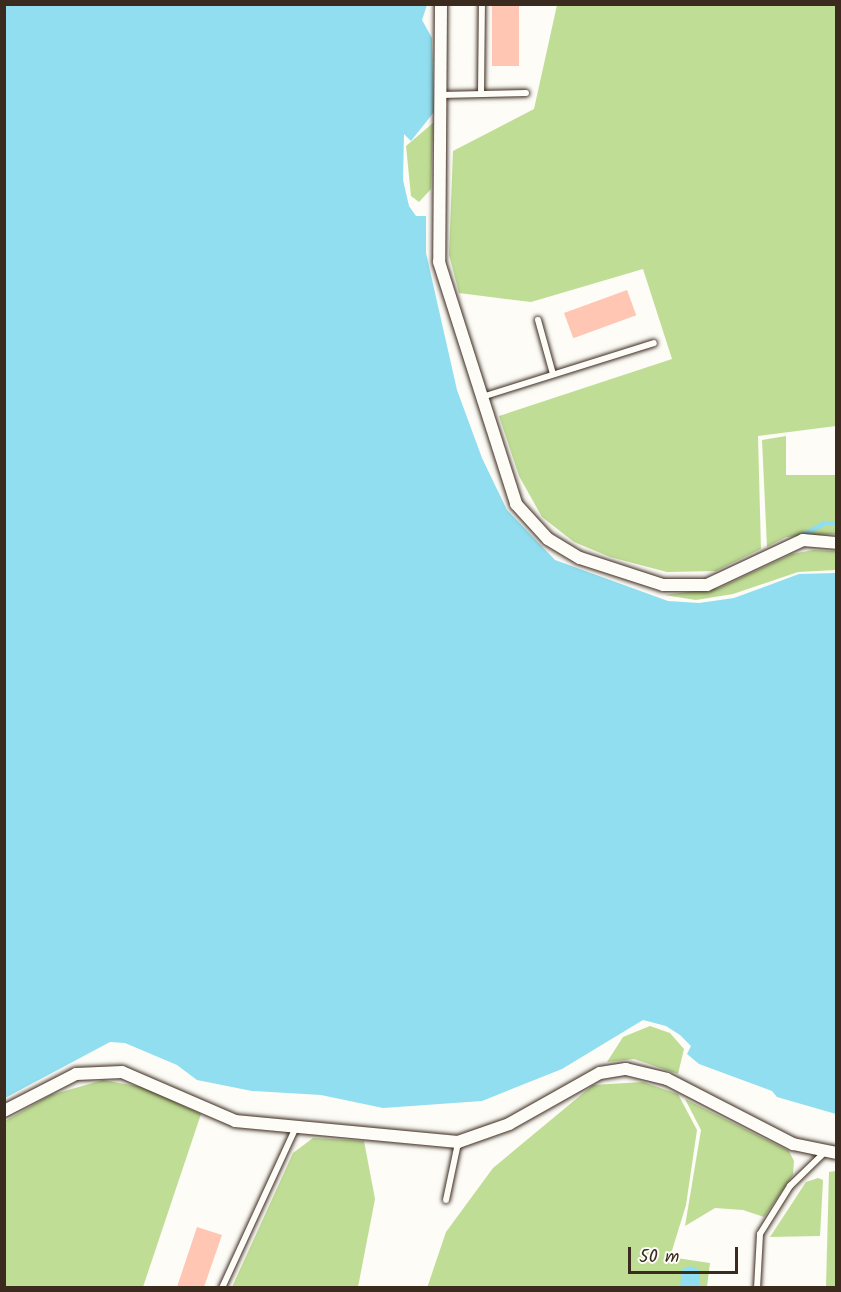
<!DOCTYPE html>
<style>
body{margin:0}
#map{position:relative;width:841px;height:1292px;overflow:hidden;background:#fdfcf7;font-family:Kalam,sans-serif}
div>[style]{position:absolute}
.green>*{inset:0;background:#bfdd95}
.water>*{inset:0;background:#90deef}
.stream>*{height:4.5px;margin:-2.25px;padding:0 2.25px;transform-origin:2.25px;border-radius:2.25px;background:#90deef}
.building>*{inset:0;background:#fec6b3;transform-origin:0 0}
.roads{filter:drop-shadow(0 0 2px #3b2a1e) drop-shadow(0 0 2px #3b2a1e)}
.lane>*{height:6px;margin:-3px;padding:0 3px;transform-origin:3px;border-radius:3px;background:#fdfcf7}
.street>*{height:12px;margin:-6px;padding:0 6px;transform-origin:6px;border-radius:6px;background:#fdfcf7}
span{translate:-50% -50%;white-space:nowrap;text-align:center;line-height:1.15;-webkit-text-stroke:5px #fdfcf7;paint-order:stroke}
.frame{position:absolute;inset:0;border:6px solid #3b2a1e;pointer-events:none}
.scale{position:absolute;left:628px;top:1247px;width:110px;height:27px;box-sizing:border-box;border:3px solid #3b2a1e;border-top:0;padding-left:8px;font-size:18px;line-height:21px;white-space:nowrap;color:#3b2a1e;-webkit-text-stroke:4px #fdfcf7;paint-order:stroke}
</style>
<div id="map">
<div class="green">
<div style="clip-path:polygon(557px 5px,836px 5px,836px 426px,758px 436px,761px 549px,716px 571px,667px 572px,610px 557px,574px 542px,542px 517px,519px 476px,499px 416px,672px 359px,643px 269px,531px 302px,459px 293px,449px 255px,453px 151px,534px 109px)"></div>
<div style="clip-path:polygon(433px 123px,431px 189px,419px 202px,411px 196px,406px 146px)"></div>
<div style="clip-path:polygon(786px 436px,786px 475px,836px 475px,836px 534px,786px 537px,767px 547px,762px 440px)"></div>
<div style="clip-path:polygon(813px 550px,836px 551px,836px 570px,798px 572px,733px 594px,696px 600px,664px 595px,719px 588px,792px 554px)"></div>
<div style="clip-path:polygon(650px 1026px,670px 1033px,684px 1049px,678px 1074px,634px 1059px,607px 1062px,623px 1037px)"></div>
<div style="clip-path:polygon(103px 1080px,142px 1087px,201px 1114px,143px 1287px,5px 1288px,5px 1121px,51px 1095px)"></div>
<div style="clip-path:polygon(643px 1082px,678px 1094px,697px 1130px,686px 1205px,670px 1257px,710px 1263px,707px 1287px,427px 1288px,446px 1232px,493px 1168px,593px 1085px)"></div>
<div style="clip-path:polygon(685px 1099px,789px 1151px,794px 1161px,793px 1175px,764px 1217px,743px 1210px,715px 1208px,685px 1226px,701px 1130px)"></div>
<div style="clip-path:polygon(313px 1138px,364px 1141px,375px 1199px,358px 1287px,232px 1287px,293px 1153px)"></div>
<div style="clip-path:polygon(836px 1171px,836px 1287px,826px 1287px,829px 1172px)"></div>
<div style="clip-path:polygon(818px 1178px,823px 1180px,820px 1236px,770px 1237px,806px 1182px)"></div>
</div>
<div class="water">
<div style="clip-path:polygon(5px 5px,427px 5px,422px 20px,432px 38px,434px 112px,411px 141px,404px 134px,403px 180px,409px 206px,416px 216px,426px 216px,426px 253px,457px 390px,482px 458px,507px 510px,555px 560px,668px 601px,699px 603px,734px 598px,799px 574px,836px 573px,836px 1114px,777px 1097px,772px 1091px,699px 1064px,687px 1054px,691px 1046px,680px 1035px,666px 1026px,643px 1020px,562px 1069px,482px 1101px,383px 1108px,321px 1095px,252px 1091px,197px 1080px,177px 1065px,125px 1043px,110px 1042px,5px 1098px)"></div>
<div style="clip-path:polygon(691px 1266px,700px 1270px,699px 1287px,680px 1287px,682px 1269px)"></div>
</div>
<div class="stream">
<div style="left:802px;top:535px;width:25px;rotate:-29deg"></div>
<div style="left:824px;top:523px;width:12px"></div>
</div>
<div class="building">
<div style="left:492px;top:4px;width:27px;height:62px"></div>
<div style="left:627px;top:290px;width:27px;height:67px;rotate:70deg"></div>
<div style="clip-path:polygon(197px 1227px,222px 1235px,204px 1287px,177px 1287px)"></div>
</div>
<div class="roads">
<div class="lane">
<div style="left:481px;top:94px;width:90px;rotate:-89.4deg"></div>
<div style="left:441px;top:95px;width:85px;rotate:-1.3deg"></div>
<div style="left:538px;top:320px;width:56px;rotate:74.5deg"></div>
<div style="left:482px;top:397px;width:180px;rotate:-17.4deg"></div>
<div style="left:446px;top:1200px;width:58px;rotate:-78.1deg"></div>
<div style="left:222px;top:1288px;width:177px;rotate:-65.3deg"></div>
<div style="left:757px;top:1288px;width:54px;rotate:-86.8deg"></div>
<div style="left:760px;top:1234px;width:57px;rotate:-58deg"></div>
<div style="left:790px;top:1186px;width:50px;rotate:-44.2deg"></div>
</div>
<div class="street">
<div style="left:441px;top:4px;width:258px;rotate:90.4deg"></div>
<div style="left:439px;top:262px;width:254px;rotate:72.3deg"></div>
<div style="left:516px;top:504px;width:47px;rotate:47.6deg"></div>
<div style="left:548px;top:539px;width:37px;rotate:31deg"></div>
<div style="left:580px;top:558px;width:87px;rotate:18deg"></div>
<div style="left:663px;top:585px;width:44px"></div>
<div style="left:707px;top:585px;width:106px;rotate:-25.1deg"></div>
<div style="left:803px;top:540px;width:33px;rotate:5deg"></div>
<div style="left:4px;top:1111px;width:81px;rotate:-27.2deg"></div>
<div style="left:76px;top:1074px;width:46px;rotate:-2.5deg"></div>
<div style="left:122px;top:1072px;width:123px;rotate:23.4deg"></div>
<div style="left:235px;top:1121px;width:224px;rotate:5.4deg"></div>
<div style="left:458px;top:1142px;width:54px;rotate:-19.4deg"></div>
<div style="left:509px;top:1124px;width:104px;rotate:-29.3deg"></div>
<div style="left:600px;top:1073px;width:26px;rotate:-9deg"></div>
<div style="left:626px;top:1069px;width:42px;rotate:13.7deg"></div>
<div style="left:667px;top:1079px;width:142px;rotate:27.3deg"></div>
<div style="left:793px;top:1144px;width:44px;rotate:11.8deg"></div>
</div>
</div>
<div class="frame"></div>
<div class="scale">50 m</div>
</div>
